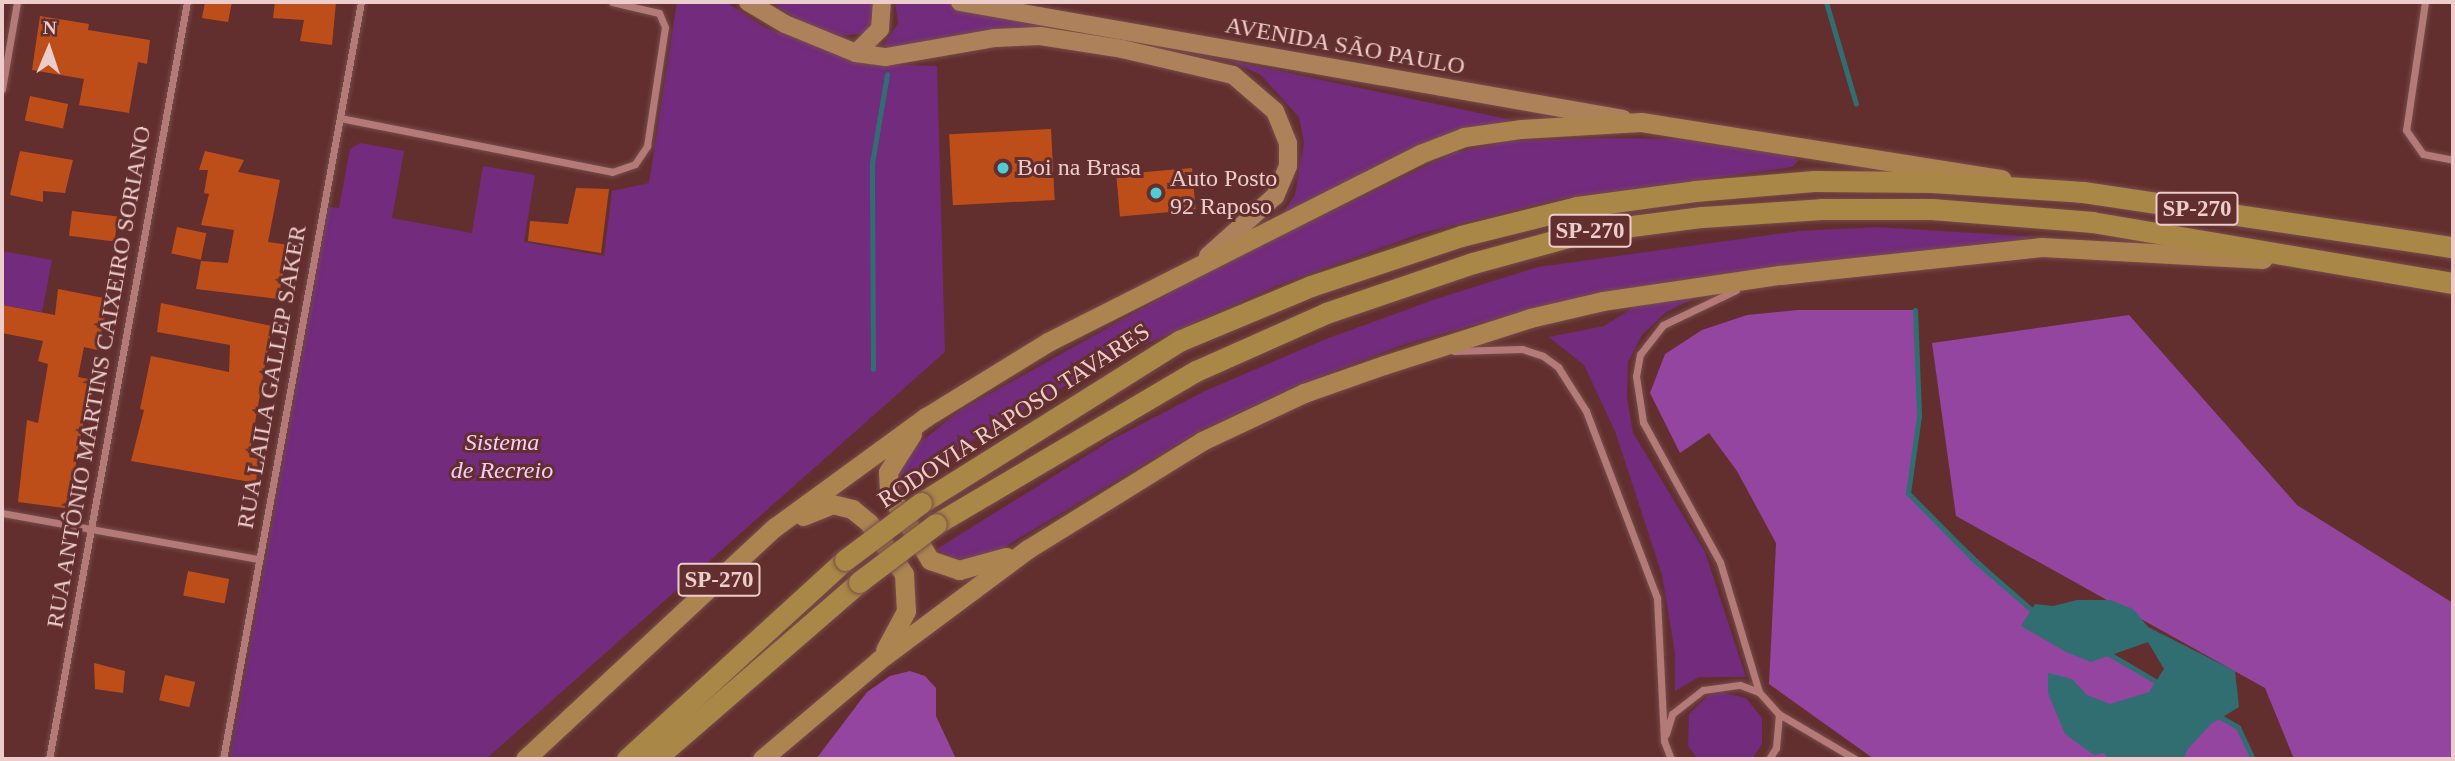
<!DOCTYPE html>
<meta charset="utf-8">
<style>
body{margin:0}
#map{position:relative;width:2455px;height:761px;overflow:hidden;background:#622f2e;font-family:Georgia,serif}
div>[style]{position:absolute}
.green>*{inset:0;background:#722b7d}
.forest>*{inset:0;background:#9345a0}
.water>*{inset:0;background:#316e72}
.stream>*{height:5px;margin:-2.5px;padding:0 2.5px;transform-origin:2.5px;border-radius:2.5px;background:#316e72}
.building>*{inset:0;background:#be4e19;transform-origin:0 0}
.roads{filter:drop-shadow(0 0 2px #774c4c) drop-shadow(0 0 2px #774c4c)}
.minor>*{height:7px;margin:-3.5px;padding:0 3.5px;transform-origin:3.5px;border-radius:3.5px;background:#b47a77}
.primary>*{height:18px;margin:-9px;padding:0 9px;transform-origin:9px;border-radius:9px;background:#ad825a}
.trunk>*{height:19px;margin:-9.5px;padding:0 9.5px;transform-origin:9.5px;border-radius:9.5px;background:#ab8450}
.motorway>*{height:21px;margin:-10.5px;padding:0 10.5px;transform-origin:10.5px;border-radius:10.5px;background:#a98747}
.bridges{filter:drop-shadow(0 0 2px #774c4c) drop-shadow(0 0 2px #774c4c)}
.motorway-bridge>*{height:21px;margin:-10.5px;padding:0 10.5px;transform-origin:10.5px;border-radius:10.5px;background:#a98747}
.dots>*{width:19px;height:19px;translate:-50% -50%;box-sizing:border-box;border:4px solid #622f2e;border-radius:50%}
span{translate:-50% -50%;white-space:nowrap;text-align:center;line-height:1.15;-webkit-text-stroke:6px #622f2e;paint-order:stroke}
.shield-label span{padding:2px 5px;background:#622f2e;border:2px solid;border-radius:5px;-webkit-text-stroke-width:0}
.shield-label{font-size:23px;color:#edcdcb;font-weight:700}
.street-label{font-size:24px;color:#edcdcb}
.poi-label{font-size:24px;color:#edcdcb}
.left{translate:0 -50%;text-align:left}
.park-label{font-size:24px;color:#f6cefb;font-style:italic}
.frame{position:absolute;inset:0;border:4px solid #edcdcb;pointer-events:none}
.north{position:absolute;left:14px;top:14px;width:70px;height:70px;-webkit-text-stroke:5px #622f2e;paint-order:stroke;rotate:2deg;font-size:19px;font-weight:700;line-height:28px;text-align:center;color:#edcdcb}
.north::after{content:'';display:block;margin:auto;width:24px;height:32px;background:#edcdcb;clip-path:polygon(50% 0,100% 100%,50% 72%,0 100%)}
</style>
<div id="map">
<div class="green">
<div style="clip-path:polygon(677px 2px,726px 2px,766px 28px,870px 64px,937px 66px,945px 352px,486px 759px,230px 759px,329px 207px,339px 208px,350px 149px,360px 143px,404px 151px,392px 218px,472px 233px,483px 166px,535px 175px,524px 242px,604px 256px,612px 191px,649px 183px)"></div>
<div style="clip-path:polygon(772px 2px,872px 2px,875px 20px,866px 33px,840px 36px,802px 23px)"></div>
<div style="clip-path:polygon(895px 2px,952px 2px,1512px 120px,1282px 214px,1295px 195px,1304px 142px,1299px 117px,1261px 75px,1230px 61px,1142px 42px,1041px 29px,887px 49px,884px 45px,898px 23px)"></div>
<div style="clip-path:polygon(1606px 138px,1677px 139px,1792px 156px,1798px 161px,1792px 167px,1559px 199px,1422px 233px,1278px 285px,1112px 359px,988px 430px,899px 489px,897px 475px,905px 460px,923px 440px,961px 410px,1211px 270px,1453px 153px,1510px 141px)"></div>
<div style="clip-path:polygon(1878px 227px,2038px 237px,1672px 281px,1541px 306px,1405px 344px,1300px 384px,1203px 429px,982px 560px,953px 558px,937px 549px,1113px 439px,1205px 391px,1326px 339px,1436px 299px,1538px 267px,1799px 231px)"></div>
<div style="clip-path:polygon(2px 251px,52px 260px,42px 312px,2px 305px)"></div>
<div style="clip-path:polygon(1703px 294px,1666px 312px,1642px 335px,1628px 362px,1627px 398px,1633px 433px,1705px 552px,1746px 677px,1699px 677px,1675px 691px,1675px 653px,1662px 575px,1615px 431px,1584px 365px,1549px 337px,1604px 326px,1642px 302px)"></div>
<div style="clip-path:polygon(1721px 692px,1746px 698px,1762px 718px,1762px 744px,1752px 759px,1698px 759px,1688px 746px,1689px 714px,1708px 696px)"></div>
</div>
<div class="forest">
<div style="clip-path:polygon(1797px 310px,1915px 310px,1919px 416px,1908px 493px,2031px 610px,2238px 727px,2253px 759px,1874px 759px,1769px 684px,1776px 543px,1737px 471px,1709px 433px,1680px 453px,1650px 393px,1665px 354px,1702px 330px,1747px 315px)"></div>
<div style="clip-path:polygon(2129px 315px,2297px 505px,2453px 603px,2453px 759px,2294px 759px,2265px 688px,1956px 516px,1932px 343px)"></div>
<div style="clip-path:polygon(910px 671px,925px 676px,936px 688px,936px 716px,956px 759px,816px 759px,867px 692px,890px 676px)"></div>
</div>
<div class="water">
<div style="clip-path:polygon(2077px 600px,2110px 600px,2133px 609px,2148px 627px,2235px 671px,2239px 707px,2211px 724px,2187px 750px,2184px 759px,2109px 759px,2104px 753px,2094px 755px,2065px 734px,2048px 693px,2048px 673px,2072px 679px,2087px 695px,2110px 704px,2149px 692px,2164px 669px,2148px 642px,2091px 662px,2066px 652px,2021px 626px,2035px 604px,2053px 606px)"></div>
</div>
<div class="stream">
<div style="left:1826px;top:2px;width:106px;rotate:73.6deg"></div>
<div style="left:1915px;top:310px;width:106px;rotate:87.8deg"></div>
<div style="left:1919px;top:416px;width:78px;rotate:98.1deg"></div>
<div style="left:1908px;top:493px;width:91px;rotate:45.4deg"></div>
<div style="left:1972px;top:558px;width:82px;rotate:41.1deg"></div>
<div style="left:873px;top:369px;width:206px;rotate:-90.3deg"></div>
<div style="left:872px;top:163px;width:90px;rotate:-80.4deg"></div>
<div style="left:2104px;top:651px;width:67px;rotate:30.4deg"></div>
<div style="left:2217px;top:715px;width:24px;rotate:30deg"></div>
<div style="left:2238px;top:727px;width:35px;rotate:65deg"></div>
</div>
<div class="building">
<div style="clip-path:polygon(205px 2px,232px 2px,228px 22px,202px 18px)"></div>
<div style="clip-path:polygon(275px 2px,336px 2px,332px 45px,300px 41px,304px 20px,273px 18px)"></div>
<div style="clip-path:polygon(40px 16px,89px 24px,88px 30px,150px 40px,147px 64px,138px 62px,129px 113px,79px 105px,84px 79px,32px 70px)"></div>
<div style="left:30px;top:96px;width:39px;height:25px;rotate:12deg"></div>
<div style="left:1051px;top:129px;width:71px;height:102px;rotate:87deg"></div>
<div style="clip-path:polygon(20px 151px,73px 160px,65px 193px,43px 191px,43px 202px,10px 195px)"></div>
<div style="clip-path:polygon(205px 151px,244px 160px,238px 172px,280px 180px,268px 242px,289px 245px,278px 299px,196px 289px,201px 261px,228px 263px,234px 230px,201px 225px,209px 194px,204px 193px,208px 170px,199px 170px)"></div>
<div style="left:1192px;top:168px;width:42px;height:76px;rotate:85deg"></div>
<div style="clip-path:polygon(576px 188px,609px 189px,601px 253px,528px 241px,530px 221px,568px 224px)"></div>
<div style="left:72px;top:211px;width:46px;height:25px;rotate:7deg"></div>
<div style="left:177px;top:227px;width:30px;height:27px;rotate:12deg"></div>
<div style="clip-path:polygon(58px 289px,109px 299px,97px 350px,84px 347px,78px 377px,94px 380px,77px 451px,72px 509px,18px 502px,27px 420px,38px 423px,48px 364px,38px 361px,43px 341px,2px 333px,2px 305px,55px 315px)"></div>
<div style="clip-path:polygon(161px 303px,272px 326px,249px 457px,258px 459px,256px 483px,131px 461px,144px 410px,140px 409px,151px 356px,229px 372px,230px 345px,157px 332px)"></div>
<div style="left:188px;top:571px;width:42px;height:25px;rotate:11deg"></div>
<div style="clip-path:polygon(94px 663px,125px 671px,123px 693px,95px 689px)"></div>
<div style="left:165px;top:675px;width:31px;height:26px;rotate:13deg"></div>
</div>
<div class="roads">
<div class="minor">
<div style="left:2425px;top:2px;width:129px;rotate:98.4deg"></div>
<div style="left:2406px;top:130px;width:29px;rotate:55deg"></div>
<div style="left:2423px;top:154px;width:31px;rotate:11deg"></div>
<div style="left:2px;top:89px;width:88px;rotate:-80.2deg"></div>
<div style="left:340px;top:118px;width:277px;rotate:11.2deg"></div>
<div style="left:612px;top:172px;width:24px;rotate:-19deg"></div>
<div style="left:635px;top:164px;width:22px;rotate:-56deg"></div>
<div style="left:647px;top:146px;width:120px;rotate:-81.4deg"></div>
<div style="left:665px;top:27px;width:15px;rotate:-113deg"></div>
<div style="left:659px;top:13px;width:48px;rotate:-166.8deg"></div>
<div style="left:1736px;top:290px;width:81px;rotate:154.4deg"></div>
<div style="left:1663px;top:325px;width:37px;rotate:128deg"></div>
<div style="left:1640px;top:354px;width:22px;rotate:100deg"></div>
<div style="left:1636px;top:376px;width:47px;rotate:81.3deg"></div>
<div style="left:1643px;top:422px;width:160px;rotate:61.2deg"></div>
<div style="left:1720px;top:562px;width:136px;rotate:73.3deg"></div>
<div style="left:1759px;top:692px;width:30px;rotate:48deg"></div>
<div style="left:1779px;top:714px;width:88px;rotate:30.6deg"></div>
<div style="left:1454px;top:351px;width:68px;rotate:-1.7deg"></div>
<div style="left:1522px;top:349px;width:22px;rotate:18deg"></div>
<div style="left:1543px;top:356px;width:19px;rotate:36deg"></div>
<div style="left:1558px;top:367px;width:52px;rotate:57.5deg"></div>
<div style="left:1586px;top:411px;width:200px;rotate:69.2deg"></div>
<div style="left:1657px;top:598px;width:143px;rotate:87.2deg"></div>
<div style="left:1664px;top:741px;width:19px;rotate:69deg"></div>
<div style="left:2px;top:513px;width:260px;rotate:10.2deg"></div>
<div style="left:1666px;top:734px;width:21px;rotate:-73deg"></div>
<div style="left:1672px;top:714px;width:39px;rotate:-38deg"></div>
<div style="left:1703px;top:690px;width:37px;rotate:-8deg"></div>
<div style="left:1740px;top:685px;width:20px;rotate:20deg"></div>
<div style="left:49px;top:759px;width:769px;rotate:-79.67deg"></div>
<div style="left:223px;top:759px;width:769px;rotate:-79.67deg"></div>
<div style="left:1769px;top:759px;width:13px;rotate:-58deg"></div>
<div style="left:1776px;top:748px;width:34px;rotate:-85deg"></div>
</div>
<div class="primary">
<div style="left:748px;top:2px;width:43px;rotate:30.7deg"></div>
<div style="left:785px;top:24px;width:77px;rotate:22.2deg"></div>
<div style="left:856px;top:53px;width:30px;rotate:8deg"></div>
<div style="left:886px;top:57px;width:111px;rotate:-9.9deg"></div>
<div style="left:995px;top:38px;width:45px;rotate:-2.5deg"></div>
<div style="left:1040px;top:36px;width:83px;rotate:9deg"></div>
<div style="left:1122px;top:49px;width:114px;rotate:13.2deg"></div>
<div style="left:1233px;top:75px;width:55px;rotate:40.6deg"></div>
<div style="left:1275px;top:111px;width:35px;rotate:68deg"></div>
<div style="left:1288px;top:144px;width:22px;rotate:90deg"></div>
<div style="left:1288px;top:166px;width:33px;rotate:113deg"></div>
<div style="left:1275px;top:196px;width:90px;rotate:138.2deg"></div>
<div style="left:960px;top:2px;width:673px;rotate:10.01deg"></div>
<div style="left:856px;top:53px;width:34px;rotate:-45deg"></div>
<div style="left:880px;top:29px;width:27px;rotate:-86deg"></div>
</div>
<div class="trunk">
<div style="left:912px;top:434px;width:45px;rotate:122.3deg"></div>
<div style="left:888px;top:472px;width:21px;rotate:87deg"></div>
<div style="left:889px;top:493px;width:79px;rotate:58.5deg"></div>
<div style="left:930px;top:560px;width:31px;rotate:19deg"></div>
<div style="left:959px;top:570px;width:49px;rotate:-15.5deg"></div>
<div style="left:803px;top:516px;width:31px;rotate:-22deg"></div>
<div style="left:832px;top:504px;width:21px;rotate:14deg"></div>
<div style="left:852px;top:509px;width:22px;rotate:39deg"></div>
<div style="left:869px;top:523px;width:62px;rotate:55.5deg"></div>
<div style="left:904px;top:574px;width:37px;rotate:87deg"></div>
<div style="left:906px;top:611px;width:44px;rotate:118.3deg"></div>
<div style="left:525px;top:759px;width:341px;rotate:-42.9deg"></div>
<div style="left:775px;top:527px;width:187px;rotate:-36.1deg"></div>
<div style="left:926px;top:417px;width:143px;rotate:-31.6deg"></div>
<div style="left:1048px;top:342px;width:417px;rotate:-26.8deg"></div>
<div style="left:1420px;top:154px;width:47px;rotate:-21.1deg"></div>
<div style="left:1464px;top:137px;width:58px;rotate:-8deg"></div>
<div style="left:1521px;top:129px;width:120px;rotate:-3.3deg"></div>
<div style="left:1641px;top:122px;width:365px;rotate:9deg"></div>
<div style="left:762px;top:759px;width:153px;rotate:-40.2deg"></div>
<div style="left:879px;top:660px;width:186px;rotate:-36.7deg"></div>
<div style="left:1028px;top:549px;width:205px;rotate:-31.8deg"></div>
<div style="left:1202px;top:441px;width:113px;rotate:-25.2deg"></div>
<div style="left:1304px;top:393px;width:85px;rotate:-19.3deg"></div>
<div style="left:1384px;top:365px;width:153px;rotate:-17.8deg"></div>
<div style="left:1530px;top:318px;width:75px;rotate:-13.1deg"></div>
<div style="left:1603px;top:301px;width:179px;rotate:-8.4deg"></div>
<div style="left:1780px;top:275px;width:263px;rotate:-6.1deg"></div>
<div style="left:2042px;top:247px;width:221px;rotate:3.1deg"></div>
</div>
<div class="motorway">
<div style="left:921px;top:503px;width:305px;rotate:-32.1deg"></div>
<div style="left:1179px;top:341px;width:143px;rotate:-22.6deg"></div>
<div style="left:1311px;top:286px;width:158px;rotate:-18.4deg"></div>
<div style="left:1461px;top:236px;width:120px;rotate:-14deg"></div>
<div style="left:1577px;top:207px;width:119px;rotate:-7.7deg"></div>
<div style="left:1695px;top:191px;width:119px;rotate:-4.8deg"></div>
<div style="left:1814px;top:181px;width:118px;rotate:0.5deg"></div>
<div style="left:1932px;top:182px;width:151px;rotate:3.8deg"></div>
<div style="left:2083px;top:192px;width:374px;rotate:8.5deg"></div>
<div style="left:936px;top:524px;width:302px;rotate:-30.5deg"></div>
<div style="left:1196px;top:371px;width:142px;rotate:-24deg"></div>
<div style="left:1326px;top:313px;width:155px;rotate:-18.8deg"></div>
<div style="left:1473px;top:263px;width:117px;rotate:-15.3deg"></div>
<div style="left:1586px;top:232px;width:117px;rotate:-7.4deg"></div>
<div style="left:1702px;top:217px;width:119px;rotate:-3.8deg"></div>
<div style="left:1821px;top:209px;width:111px"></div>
<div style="left:1932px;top:209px;width:161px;rotate:4.6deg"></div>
<div style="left:2092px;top:222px;width:366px;rotate:9.6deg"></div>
<div style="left:627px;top:759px;width:295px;rotate:-42.4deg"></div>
<div style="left:655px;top:759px;width:270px;rotate:-40.9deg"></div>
</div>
</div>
<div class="bridges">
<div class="motorway-bridge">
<div style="left:845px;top:560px;width:95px;rotate:-36.9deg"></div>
<div style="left:859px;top:582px;width:96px;rotate:-37deg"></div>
</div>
</div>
<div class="dots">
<div style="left:1003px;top:168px;background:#51ccd5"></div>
<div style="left:1156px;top:193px;background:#51ccd5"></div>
</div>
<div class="shield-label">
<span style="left:2197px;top:209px">SP-270</span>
<span style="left:1590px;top:231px">SP-270</span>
<span style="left:719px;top:580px">SP-270</span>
</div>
<div class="street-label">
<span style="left:1345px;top:46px;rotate:10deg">AVENIDA SÃO PAULO</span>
<span style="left:99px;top:377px;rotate:-80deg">RUA ANTÔNIO MARTINS CAIXEIRO SORIANO</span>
<span style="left:272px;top:377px;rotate:-80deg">RUA LAILA GALLEP SAKER</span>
<span style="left:1014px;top:416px;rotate:-33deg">RODOVIA RAPOSO TAVARES</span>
</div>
<div class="poi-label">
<span class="left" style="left:1017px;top:168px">Boi na Brasa</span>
<span class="left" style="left:1170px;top:193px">Auto Posto<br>92 Raposo</span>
</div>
<div class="park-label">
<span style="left:502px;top:457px">Sistema<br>de Recreio</span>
</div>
<div class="frame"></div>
<div class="north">N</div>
</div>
